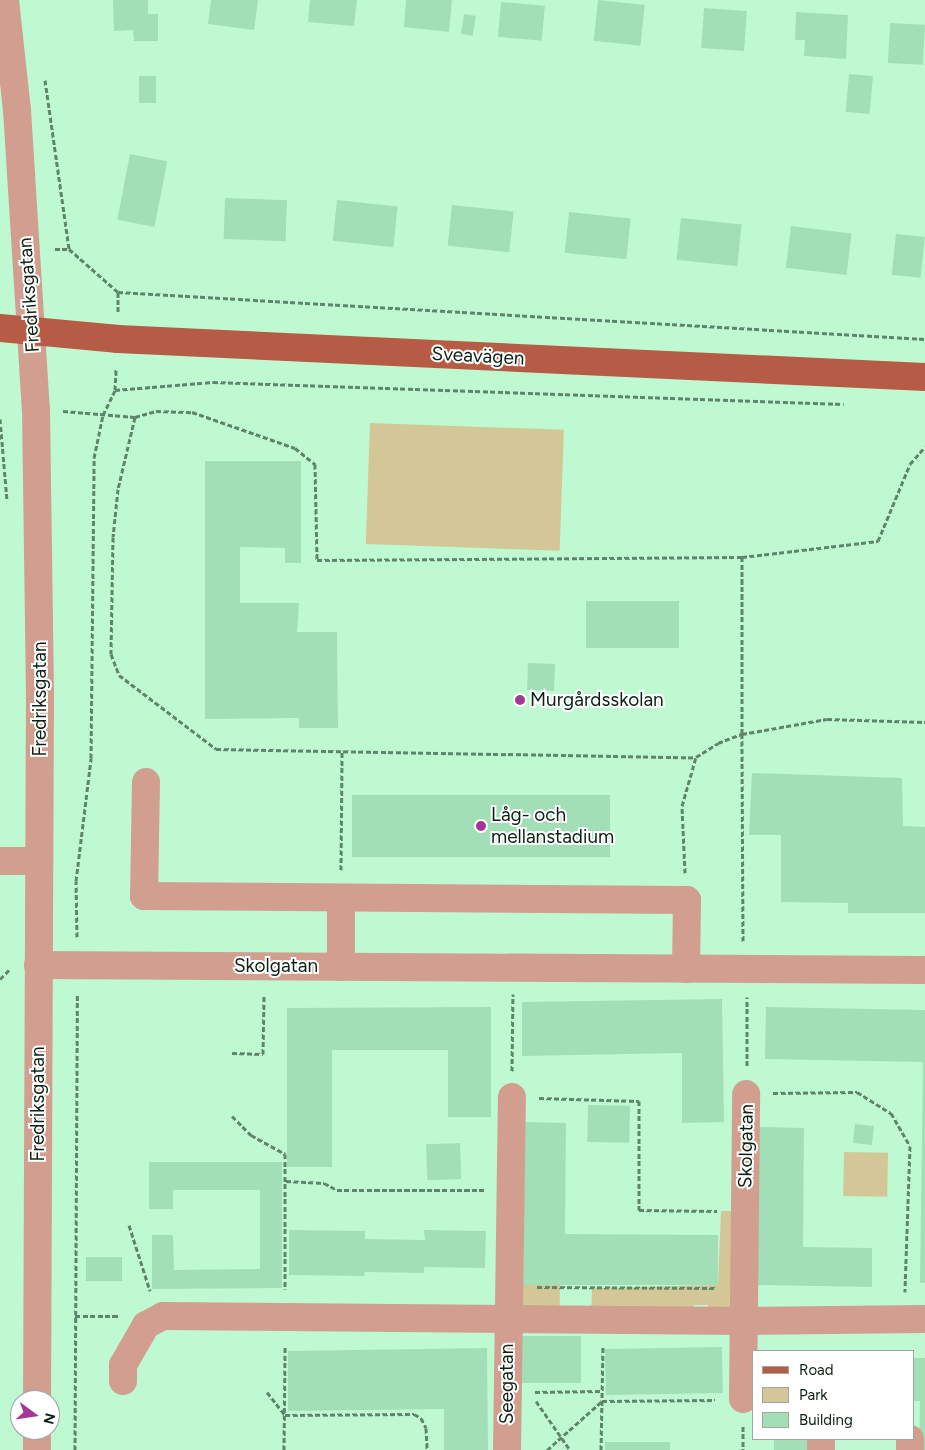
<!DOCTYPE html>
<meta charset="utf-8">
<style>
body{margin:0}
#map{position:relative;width:925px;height:1450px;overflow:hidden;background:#bff9d2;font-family:Figtree,sans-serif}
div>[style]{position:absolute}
.green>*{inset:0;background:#d3c797;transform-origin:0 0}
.building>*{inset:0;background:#a2dfb7;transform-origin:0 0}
.path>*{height:3px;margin-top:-1.5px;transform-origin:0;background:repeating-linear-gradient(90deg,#5e856b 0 5px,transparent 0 7.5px)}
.minor>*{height:28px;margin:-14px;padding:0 14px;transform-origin:14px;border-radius:14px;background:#d19e90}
.major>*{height:28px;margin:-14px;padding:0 14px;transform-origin:14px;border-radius:14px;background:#b65b45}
.dots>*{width:14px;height:14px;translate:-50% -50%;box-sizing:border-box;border:2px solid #fff;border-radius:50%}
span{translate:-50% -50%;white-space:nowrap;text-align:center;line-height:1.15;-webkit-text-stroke:4px #fff;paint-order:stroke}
.street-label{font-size:19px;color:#0a2113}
.poi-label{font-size:19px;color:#0a2113}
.left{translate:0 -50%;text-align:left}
.legend{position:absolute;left:752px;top:1350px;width:162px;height:90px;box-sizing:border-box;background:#fff;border:1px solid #9da6a1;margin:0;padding:6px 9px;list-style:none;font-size:15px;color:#0a2113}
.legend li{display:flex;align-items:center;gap:10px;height:25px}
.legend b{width:25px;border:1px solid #9da6a1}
.north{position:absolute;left:10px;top:1390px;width:50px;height:50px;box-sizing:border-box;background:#fff;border:1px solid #9da6a1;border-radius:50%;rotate:104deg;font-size:14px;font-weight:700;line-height:20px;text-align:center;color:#0a2113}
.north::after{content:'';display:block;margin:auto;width:18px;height:22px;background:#a53693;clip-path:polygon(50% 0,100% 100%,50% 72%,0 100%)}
</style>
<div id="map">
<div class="green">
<div style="left:370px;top:423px;width:194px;height:121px;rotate:2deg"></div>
<div style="left:844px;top:1152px;width:44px;height:44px;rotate:1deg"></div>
<div style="clip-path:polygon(721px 1211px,745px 1211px,744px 1321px,708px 1321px,708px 1305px,694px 1305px,693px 1320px,591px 1319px,592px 1288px,718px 1285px)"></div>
<div style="left:508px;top:1284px;width:52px;height:33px;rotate:1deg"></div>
</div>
<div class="building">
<div style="clip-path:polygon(113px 0,148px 0,148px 14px,158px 14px,158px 41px,134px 41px,133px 30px,114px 31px)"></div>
<div style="clip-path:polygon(211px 0,258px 0,254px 30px,208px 24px)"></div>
<div style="clip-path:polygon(310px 0,357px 0,354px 26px,308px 22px)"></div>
<div style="clip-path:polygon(406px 0,452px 0,449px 32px,404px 27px)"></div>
<div style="left:598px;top:0;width:47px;height:41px;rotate:6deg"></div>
<div style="left:501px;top:2px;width:44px;height:35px;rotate:5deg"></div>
<div style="left:704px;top:8px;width:43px;height:40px;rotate:4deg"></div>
<div style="clip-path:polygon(796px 12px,848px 15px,846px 59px,804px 56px,805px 40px,795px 40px)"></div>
<div style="left:464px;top:14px;width:12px;height:20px;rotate:9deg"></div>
<div style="left:890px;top:23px;width:35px;height:40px;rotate:3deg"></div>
<div style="left:849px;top:74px;width:24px;height:38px;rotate:5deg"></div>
<div style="left:139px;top:76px;width:17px;height:27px"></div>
<div style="left:130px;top:154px;width:38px;height:67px;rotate:11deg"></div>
<div style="left:225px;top:198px;width:62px;height:41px;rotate:2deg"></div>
<div style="left:337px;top:200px;width:61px;height:41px;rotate:6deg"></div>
<div style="left:452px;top:205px;width:62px;height:41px;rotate:6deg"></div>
<div style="left:569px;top:212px;width:62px;height:41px;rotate:6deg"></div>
<div style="left:681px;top:218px;width:61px;height:42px;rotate:6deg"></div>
<div style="left:791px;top:226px;width:61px;height:42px;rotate:7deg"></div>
<div style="left:896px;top:234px;width:29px;height:41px;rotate:6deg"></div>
<div style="clip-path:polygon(205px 461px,301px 461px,301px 563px,285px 563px,285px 548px,240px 547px,240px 603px,299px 603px,297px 632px,337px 632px,338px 728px,299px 728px,299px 718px,205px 719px)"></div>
<div style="left:586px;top:601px;width:93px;height:47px"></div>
<div style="left:528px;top:663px;width:27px;height:27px;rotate:2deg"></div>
<div style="clip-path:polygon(752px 773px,902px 778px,903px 826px,925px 827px,925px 913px,848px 913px,848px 903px,781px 902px,781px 835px,749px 835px)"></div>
<div style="left:352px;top:795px;width:258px;height:62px"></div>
<div style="clip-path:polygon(722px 999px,724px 1122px,682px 1123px,682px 1053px,522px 1056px,522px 1002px)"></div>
<div style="clip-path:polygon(491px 1007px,491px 1117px,448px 1117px,448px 1050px,332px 1050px,332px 1167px,287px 1167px,287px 1008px)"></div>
<div style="clip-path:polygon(766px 1007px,925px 1010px,925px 1283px,920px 1283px,923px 1062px,765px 1059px)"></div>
<div style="left:588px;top:1105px;width:42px;height:37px;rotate:1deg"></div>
<div style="clip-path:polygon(523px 1122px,566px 1123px,565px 1234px,718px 1235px,718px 1285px,521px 1285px)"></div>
<div style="left:855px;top:1124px;width:19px;height:19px;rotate:6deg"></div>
<div style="clip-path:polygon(759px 1127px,804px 1128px,803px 1247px,872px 1248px,872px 1287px,757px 1285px)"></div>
<div style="left:460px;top:1143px;width:36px;height:34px;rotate:88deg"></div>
<div style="clip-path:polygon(149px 1162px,282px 1162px,282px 1288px,152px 1289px,152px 1235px,173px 1235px,174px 1270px,260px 1269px,260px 1190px,173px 1190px,173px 1209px,149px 1209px)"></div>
<div style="clip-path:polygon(289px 1230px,365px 1231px,365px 1239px,425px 1240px,424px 1230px,486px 1231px,485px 1268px,424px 1267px,424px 1273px,365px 1272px,364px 1276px,289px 1275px)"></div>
<div style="left:86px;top:1257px;width:36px;height:24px"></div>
<div style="left:519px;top:1336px;width:62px;height:47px"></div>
<div style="left:722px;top:1347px;width:46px;height:117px;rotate:89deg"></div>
<div style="clip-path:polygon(487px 1348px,488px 1450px,444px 1450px,444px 1409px,288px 1411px,288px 1351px)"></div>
<div style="clip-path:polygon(914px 1358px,925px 1358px,925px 1450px,919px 1450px,920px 1401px,914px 1401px)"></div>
<div style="left:774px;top:1439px;width:38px;height:11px"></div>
<div style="left:605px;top:1442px;width:65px;height:8px"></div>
</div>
<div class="path">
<div style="left:45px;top:80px;width:171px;rotate:81.9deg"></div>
<div style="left:69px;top:249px;width:65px;rotate:41.3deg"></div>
<div style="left:118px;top:292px;width:20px;rotate:90deg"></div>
<div style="left:55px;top:249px;width:14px"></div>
<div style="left:118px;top:292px;width:808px;rotate:3.33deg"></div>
<div style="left:115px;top:390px;width:98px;rotate:-4.7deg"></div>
<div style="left:213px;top:382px;width:631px;rotate:2deg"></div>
<div style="left:63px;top:411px;width:72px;rotate:4.8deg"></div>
<div style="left:135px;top:417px;width:22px;rotate:-16deg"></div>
<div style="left:156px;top:411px;width:36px;rotate:2deg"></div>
<div style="left:192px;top:412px;width:109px;rotate:19.3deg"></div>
<div style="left:295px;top:448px;width:26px;rotate:39deg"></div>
<div style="left:315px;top:464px;width:96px;rotate:88.8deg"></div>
<div style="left:317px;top:560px;width:425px;rotate:-0.4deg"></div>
<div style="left:742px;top:557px;width:137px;rotate:-6.7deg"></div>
<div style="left:878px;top:541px;width:83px;rotate:-67.4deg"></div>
<div style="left:910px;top:464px;width:23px;rotate:-49deg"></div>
<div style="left:135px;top:417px;width:74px;rotate:103.3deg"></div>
<div style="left:118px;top:489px;width:48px;rotate:95.9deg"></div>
<div style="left:113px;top:537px;width:117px;rotate:91deg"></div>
<div style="left:111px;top:654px;width:22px;rotate:69deg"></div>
<div style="left:119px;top:675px;width:122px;rotate:37.3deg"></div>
<div style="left:216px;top:749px;width:480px;rotate:1deg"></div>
<div style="left:0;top:419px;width:82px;rotate:85.1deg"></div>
<div style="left:341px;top:870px;width:120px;rotate:-89.5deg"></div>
<div style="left:685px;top:873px;width:67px;rotate:-92.6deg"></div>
<div style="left:682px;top:806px;width:51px;rotate:-74.1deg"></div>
<div style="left:696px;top:757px;width:26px;rotate:-32deg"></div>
<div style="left:718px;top:743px;width:26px;rotate:-21deg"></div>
<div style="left:742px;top:734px;width:177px;rotate:-90deg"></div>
<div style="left:77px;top:937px;width:56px;rotate:-91deg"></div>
<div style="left:76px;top:881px;width:124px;rotate:-83deg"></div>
<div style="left:91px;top:758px;width:300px;rotate:-89.4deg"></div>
<div style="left:94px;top:458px;width:44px;rotate:-78.2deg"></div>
<div style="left:103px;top:415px;width:28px;rotate:-64deg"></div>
<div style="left:115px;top:390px;width:22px;rotate:-87deg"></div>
<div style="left:743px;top:941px;width:207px;rotate:-90.3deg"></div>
<div style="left:742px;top:734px;width:86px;rotate:-10deg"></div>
<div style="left:827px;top:719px;width:98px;rotate:1.8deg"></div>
<div style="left:0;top:979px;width:14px;rotate:-45deg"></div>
<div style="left:232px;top:1053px;width:31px;rotate:2deg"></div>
<div style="left:263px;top:1054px;width:59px;rotate:-89deg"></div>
<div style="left:747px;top:1066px;width:69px;rotate:-90deg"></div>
<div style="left:512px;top:1071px;width:77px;rotate:-89.3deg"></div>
<div style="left:773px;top:1093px;width:84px;rotate:-0.7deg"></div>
<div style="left:857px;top:1092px;width:40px;rotate:32deg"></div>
<div style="left:891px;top:1113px;width:38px;rotate:60deg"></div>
<div style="left:910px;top:1146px;width:146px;rotate:92deg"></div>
<div style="left:539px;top:1098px;width:100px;rotate:1.7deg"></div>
<div style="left:639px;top:1101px;width:109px;rotate:90deg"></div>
<div style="left:639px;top:1210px;width:78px;rotate:0.7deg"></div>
<div style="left:232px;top:1116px;width:27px;rotate:45deg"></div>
<div style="left:251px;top:1135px;width:39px;rotate:29deg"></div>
<div style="left:285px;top:1154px;width:135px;rotate:90deg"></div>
<div style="left:286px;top:1181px;width:38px;rotate:3deg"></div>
<div style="left:324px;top:1183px;width:15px;rotate:28deg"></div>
<div style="left:337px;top:1190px;width:147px"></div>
<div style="left:129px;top:1225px;width:69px;rotate:72.3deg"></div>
<div style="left:537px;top:1287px;width:179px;rotate:0.3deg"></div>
<div style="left:75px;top:1316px;width:43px"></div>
<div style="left:267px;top:1392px;width:29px;rotate:52deg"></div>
<div style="left:285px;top:1415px;width:129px;rotate:-0.4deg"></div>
<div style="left:414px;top:1414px;width:8px;rotate:30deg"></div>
<div style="left:421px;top:1418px;width:11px;rotate:63deg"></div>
<div style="left:426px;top:1428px;width:22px;rotate:87deg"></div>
<div style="left:535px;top:1392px;width:67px;rotate:-0.9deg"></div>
<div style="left:536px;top:1401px;width:60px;rotate:55.2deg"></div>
<div style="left:743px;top:1426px;width:24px;rotate:90deg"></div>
<div style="left:75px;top:1450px;width:457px;rotate:-89.7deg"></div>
<div style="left:284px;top:1450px;width:104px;rotate:-89.4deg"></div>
<div style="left:547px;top:1450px;width:74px;rotate:-41.7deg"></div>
<div style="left:602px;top:1401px;width:113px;rotate:-0.5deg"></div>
<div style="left:601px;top:1450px;width:103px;rotate:-88.9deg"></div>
</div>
<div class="minor">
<div style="left:5px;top:0;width:111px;rotate:83.8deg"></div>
<div style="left:17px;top:110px;width:300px;rotate:86.4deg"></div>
<div style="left:36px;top:409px;width:282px;rotate:89.2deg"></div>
<div style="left:40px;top:691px;width:709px;rotate:90.24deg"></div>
<div style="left:146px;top:782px;width:114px;rotate:91deg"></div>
<div style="left:144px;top:896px;width:543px;rotate:0.42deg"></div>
<div style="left:687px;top:900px;width:69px;rotate:90.8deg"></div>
<div style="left:0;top:861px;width:38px"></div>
<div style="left:38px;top:965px;width:887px;rotate:0.32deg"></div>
<div style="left:341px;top:967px;width:68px;rotate:-90deg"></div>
<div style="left:123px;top:1381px;width:16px;rotate:-90deg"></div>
<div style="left:123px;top:1365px;width:46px;rotate:-60.1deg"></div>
<div style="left:146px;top:1325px;width:19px;rotate:-28deg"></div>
<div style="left:163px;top:1316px;width:581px;rotate:0.49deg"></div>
<div style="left:744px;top:1321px;width:181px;rotate:-0.6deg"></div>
<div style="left:743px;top:1399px;width:305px;rotate:-89.4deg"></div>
<div style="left:910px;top:1439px;width:11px;rotate:90deg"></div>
<div style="left:37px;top:1450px;width:20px;rotate:-90deg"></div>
<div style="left:507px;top:1450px;width:353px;rotate:-89.2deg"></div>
<div style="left:821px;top:1450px;width:11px;rotate:-90deg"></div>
</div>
<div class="major">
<div style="left:0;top:328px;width:119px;rotate:5.3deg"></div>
<div style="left:118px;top:339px;width:808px;rotate:2.7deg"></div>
</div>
<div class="dots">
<div style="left:520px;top:700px;background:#a53693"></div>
<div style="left:481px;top:826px;background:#a53693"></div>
</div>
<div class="street-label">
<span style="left:29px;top:295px;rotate:-94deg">Fredriksgatan</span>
<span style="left:478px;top:356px;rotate:3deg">Sveavägen</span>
<span style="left:40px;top:699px;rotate:-90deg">Fredriksgatan</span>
<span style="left:276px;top:966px">Skolgatan</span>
<span style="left:38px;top:1104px;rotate:-90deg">Fredriksgatan</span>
<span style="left:746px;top:1146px;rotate:-89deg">Skolgatan</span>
<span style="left:507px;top:1384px;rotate:-90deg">Seegatan</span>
</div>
<div class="poi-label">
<span class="left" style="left:530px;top:700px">Murgårdsskolan</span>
<span class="left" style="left:491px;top:826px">Låg- och<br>mellanstadium</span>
</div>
<ul class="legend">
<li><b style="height:6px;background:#b65b45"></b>Road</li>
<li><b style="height:14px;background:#d3c797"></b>Park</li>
<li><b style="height:14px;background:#a2dfb7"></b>Building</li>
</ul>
<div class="north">N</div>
</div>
